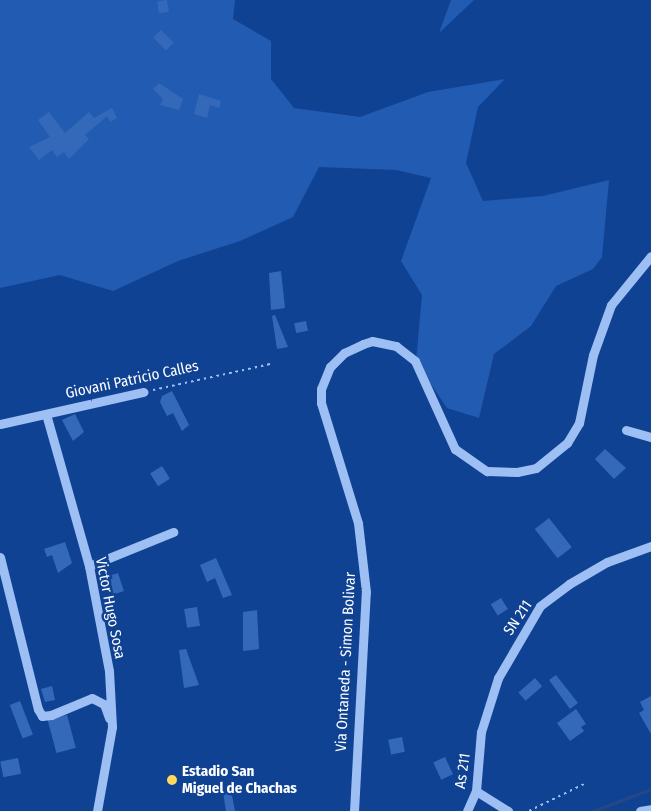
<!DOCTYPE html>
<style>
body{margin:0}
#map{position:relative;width:651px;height:811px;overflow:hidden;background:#104293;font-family:"Fira Sans Condensed",sans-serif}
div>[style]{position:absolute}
.green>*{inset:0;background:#225bb2}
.stream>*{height:3px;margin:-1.5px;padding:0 1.5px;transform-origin:1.5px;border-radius:1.5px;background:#234884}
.building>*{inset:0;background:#3469ba;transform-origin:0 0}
.path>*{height:2px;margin-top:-1px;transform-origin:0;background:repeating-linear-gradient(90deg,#9dbff3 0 2.5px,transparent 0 6.5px)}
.minor>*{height:9px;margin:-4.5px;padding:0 4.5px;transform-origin:4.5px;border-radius:4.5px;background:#9dbff3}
.dots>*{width:14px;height:14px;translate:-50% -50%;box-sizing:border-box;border:2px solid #104293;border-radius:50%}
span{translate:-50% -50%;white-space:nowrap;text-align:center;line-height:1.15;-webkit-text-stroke:5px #104293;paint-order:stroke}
.street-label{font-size:15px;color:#fff}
.poi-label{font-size:15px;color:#fff;font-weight:700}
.left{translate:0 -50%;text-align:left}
</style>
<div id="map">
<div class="green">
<div style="clip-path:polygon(0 0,235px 0,233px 19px,271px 41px,271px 79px,294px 108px,360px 117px,428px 92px,505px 79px,478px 107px,466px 163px,483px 201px,543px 196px,609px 180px,602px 257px,593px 269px,556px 286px,531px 326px,494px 354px,479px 418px,447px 408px,416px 362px,422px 295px,401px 261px,431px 178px,396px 170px,319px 167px,293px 217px,240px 241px,178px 261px,113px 291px,60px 275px,0 288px)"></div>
<div style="clip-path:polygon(451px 0,474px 0,439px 33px)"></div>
</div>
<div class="stream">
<div style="left:593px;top:811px;width:62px;rotate:-20.8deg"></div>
</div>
<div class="building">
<div style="left:167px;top:0;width:12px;height:10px;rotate:81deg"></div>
<div style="left:161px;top:30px;width:18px;height:11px;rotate:45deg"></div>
<div style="clip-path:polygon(159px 83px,183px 99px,179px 110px,160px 105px,163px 99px,153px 89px)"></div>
<div style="clip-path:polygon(199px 94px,221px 101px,219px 108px,210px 105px,207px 118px,194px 114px)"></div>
<div style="clip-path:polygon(112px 108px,117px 118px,110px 122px,107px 116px,85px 135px,89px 139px,69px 159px,64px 152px,57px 157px,52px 150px,39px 160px,29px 147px,50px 137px,38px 120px,49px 112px,65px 133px,89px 112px,94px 118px)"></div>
<div style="clip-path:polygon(281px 271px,285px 308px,271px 310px,269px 273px)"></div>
<div style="clip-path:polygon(275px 315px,288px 347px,277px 349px,272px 316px)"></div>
<div style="left:306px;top:321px;width:10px;height:12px;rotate:79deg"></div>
<div style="clip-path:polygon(172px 391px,189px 425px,182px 431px,173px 413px,167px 416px,160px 402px,162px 396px)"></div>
<div style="clip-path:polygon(75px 414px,84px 432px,73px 441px,62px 420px)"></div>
<div style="clip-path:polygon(605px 449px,626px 468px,614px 479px,595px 459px)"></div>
<div style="left:162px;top:466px;width:15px;height:14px;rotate:58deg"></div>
<div style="left:549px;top:518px;width:37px;height:18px;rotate:52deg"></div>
<div style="clip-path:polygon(65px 542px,72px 563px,58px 573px,52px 555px,47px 557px,44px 549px)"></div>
<div style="clip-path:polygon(216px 558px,232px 595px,223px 598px,215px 578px,207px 582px,200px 565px)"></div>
<div style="left:118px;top:573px;width:19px;height:14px;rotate:72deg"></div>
<div style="left:501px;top:598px;width:13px;height:12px;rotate:58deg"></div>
<div style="left:197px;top:607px;width:19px;height:13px;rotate:81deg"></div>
<div style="clip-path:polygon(257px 610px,259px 649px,243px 651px,243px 612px)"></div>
<div style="clip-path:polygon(186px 649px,199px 685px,184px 688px,179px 650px)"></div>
<div style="clip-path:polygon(556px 675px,578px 703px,570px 709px,549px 680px)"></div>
<div style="left:535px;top:678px;width:11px;height:22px;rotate:49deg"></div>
<div style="clip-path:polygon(52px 686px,55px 700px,45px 702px,41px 689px)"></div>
<div style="clip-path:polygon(651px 696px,651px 734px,639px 713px,644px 710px,640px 702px)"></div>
<div style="left:20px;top:701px;width:36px;height:11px;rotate:69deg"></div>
<div style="clip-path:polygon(576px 709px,586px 724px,581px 727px,584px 731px,570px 741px,557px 723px)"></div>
<div style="left:67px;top:715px;width:34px;height:20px;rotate:75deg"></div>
<div style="left:402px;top:737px;width:15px;height:14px;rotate:79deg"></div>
<div style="left:445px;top:757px;width:19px;height:13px;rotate:65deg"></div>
<div style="left:18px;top:758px;width:16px;height:18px;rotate:79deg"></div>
<div style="clip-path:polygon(231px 791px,235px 811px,226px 811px,223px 792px)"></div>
</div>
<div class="path">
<div style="left:153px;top:390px;width:120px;rotate:-12.5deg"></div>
<div style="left:529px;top:811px;width:61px;rotate:-26.1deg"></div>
</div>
<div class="minor">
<div style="left:46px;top:414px;width:158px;rotate:74.2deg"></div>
<div style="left:89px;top:566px;width:107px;rotate:79.2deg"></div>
<div style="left:109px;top:671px;width:56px;rotate:86.9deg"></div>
<div style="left:112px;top:727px;width:85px;rotate:100.1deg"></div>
<div style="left:0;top:424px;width:147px;rotate:-12.6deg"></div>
<div style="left:626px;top:430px;width:26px;rotate:16deg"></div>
<div style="left:0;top:557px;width:157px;rotate:76deg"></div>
<div style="left:38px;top:709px;width:8px;rotate:60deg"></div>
<div style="left:42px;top:716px;width:9px;rotate:-6deg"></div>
<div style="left:51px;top:715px;width:44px;rotate:-22.5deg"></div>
<div style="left:92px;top:698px;width:13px;rotate:27deg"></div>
<div style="left:104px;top:704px;width:15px;rotate:70deg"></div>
<div style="left:89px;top:566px;width:91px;rotate:-22deg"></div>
<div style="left:476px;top:791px;width:38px;rotate:32deg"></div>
<div style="left:354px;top:811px;width:219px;rotate:-86.9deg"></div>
<div style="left:366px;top:592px;width:69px;rotate:-96.6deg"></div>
<div style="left:358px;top:523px;width:126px;rotate:-107.1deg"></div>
<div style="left:321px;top:403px;width:14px;rotate:-90deg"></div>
<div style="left:321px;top:389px;width:24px;rotate:-68deg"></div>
<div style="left:330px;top:367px;width:20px;rotate:-45deg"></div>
<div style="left:344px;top:353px;width:21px;rotate:-25deg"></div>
<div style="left:363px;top:344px;width:9px;rotate:-18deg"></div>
<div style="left:372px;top:341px;width:25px;rotate:12deg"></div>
<div style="left:396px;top:346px;width:24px;rotate:38deg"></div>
<div style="left:415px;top:361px;width:97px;rotate:65.6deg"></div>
<div style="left:455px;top:449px;width:39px;rotate:35deg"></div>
<div style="left:487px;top:471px;width:30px;rotate:2deg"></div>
<div style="left:517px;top:472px;width:19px;rotate:-12deg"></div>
<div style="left:536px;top:468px;width:40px;rotate:-39deg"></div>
<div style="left:567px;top:443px;width:23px;rotate:-59deg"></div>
<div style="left:579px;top:423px;width:69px;rotate:-78.4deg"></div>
<div style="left:593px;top:355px;width:53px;rotate:-70.2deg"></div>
<div style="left:611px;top:305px;width:63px;rotate:-50.8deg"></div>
<div style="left:467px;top:811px;width:22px;rotate:-66deg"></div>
<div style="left:476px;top:791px;width:59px;rotate:-85.2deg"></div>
<div style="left:481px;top:732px;width:57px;rotate:-72.5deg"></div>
<div style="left:498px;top:678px;width:83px;rotate:-59.7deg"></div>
<div style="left:540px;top:606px;width:36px;rotate:-37deg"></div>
<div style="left:569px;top:584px;width:44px;rotate:-30.1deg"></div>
<div style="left:607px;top:562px;width:47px;rotate:-20deg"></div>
<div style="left:640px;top:811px;width:11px;rotate:-10deg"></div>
</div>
<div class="dots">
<div style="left:172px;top:780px;background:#ffd95f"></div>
</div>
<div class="street-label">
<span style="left:132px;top:380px;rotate:-12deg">Giovani Patricio Calles</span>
<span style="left:110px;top:608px;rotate:79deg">Victor Hugo Sosa</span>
<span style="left:518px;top:618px;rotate:-56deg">SN 211</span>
<span style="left:346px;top:662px;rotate:-87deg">Via Ontaneda - Simon Bolivar</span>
<span style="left:463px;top:771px;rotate:-82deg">As 211</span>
</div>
<div class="poi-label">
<span class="left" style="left:182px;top:780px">Estadio San<br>Miguel de Chachas</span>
</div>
</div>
